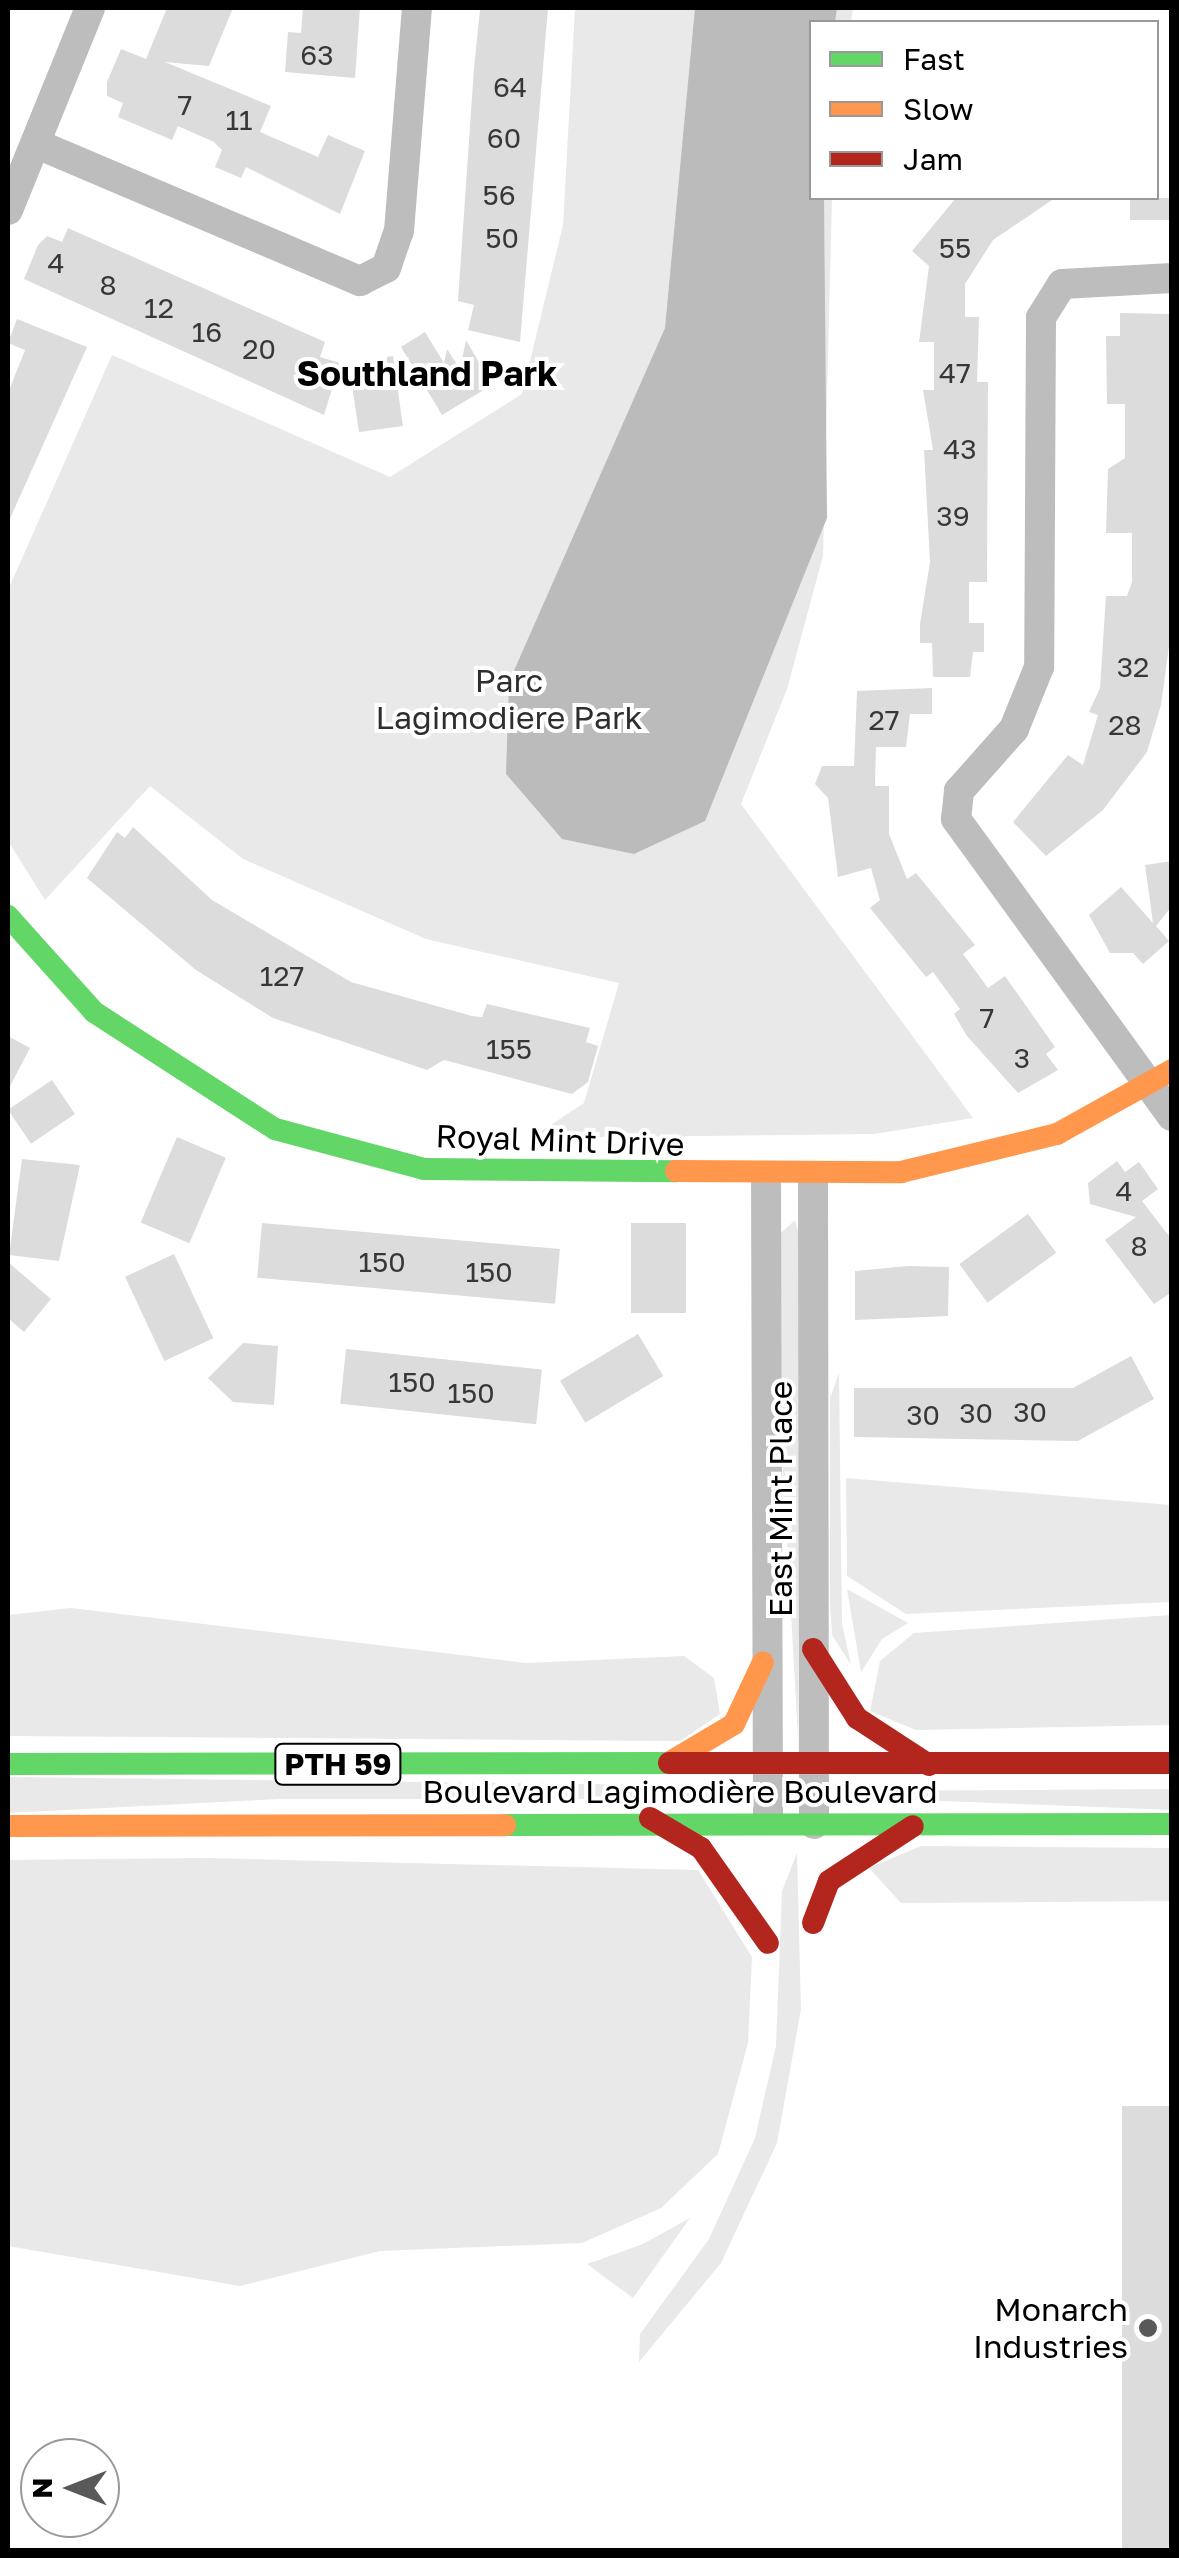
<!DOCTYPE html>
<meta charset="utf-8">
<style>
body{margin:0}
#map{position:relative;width:1179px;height:2558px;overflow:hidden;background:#fff;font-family:"Golos Text",sans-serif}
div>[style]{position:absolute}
.green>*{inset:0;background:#e9e9e9}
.water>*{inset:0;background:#bbb}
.building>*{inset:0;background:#dcdcdc;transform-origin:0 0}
.street>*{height:30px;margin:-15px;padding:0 15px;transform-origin:15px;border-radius:15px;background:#bdbdbd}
.fast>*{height:22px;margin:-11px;padding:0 11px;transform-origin:11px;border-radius:11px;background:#63d668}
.slow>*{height:22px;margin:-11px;padding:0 11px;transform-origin:11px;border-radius:11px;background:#ff974d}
.jam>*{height:22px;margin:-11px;padding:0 11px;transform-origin:11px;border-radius:11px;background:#b3261e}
.dots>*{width:28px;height:28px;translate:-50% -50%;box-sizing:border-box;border:5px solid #fff;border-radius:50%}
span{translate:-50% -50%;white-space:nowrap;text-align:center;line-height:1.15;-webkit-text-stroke:8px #fff;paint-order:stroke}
.number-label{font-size:28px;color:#373737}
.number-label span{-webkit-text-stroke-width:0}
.shield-label span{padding:2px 8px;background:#fff;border:2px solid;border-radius:8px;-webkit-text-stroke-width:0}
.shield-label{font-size:30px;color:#000;font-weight:700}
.park-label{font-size:32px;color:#2e2e2e}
.street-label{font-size:32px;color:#000}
.poi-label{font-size:32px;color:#000}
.right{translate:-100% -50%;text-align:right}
.neighbourhood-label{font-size:35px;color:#000;font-weight:700}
.frame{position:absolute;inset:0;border:10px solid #000;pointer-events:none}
.legend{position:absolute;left:809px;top:20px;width:350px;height:180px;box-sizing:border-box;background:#fff;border:2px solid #999;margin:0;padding:12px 18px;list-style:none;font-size:30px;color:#000}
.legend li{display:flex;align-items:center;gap:20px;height:50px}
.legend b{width:50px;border:2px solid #999}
.north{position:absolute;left:20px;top:2438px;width:100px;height:100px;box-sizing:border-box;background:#fff;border:2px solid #999;border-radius:50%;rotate:270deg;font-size:28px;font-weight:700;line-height:40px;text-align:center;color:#000}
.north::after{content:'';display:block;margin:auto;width:35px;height:45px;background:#595959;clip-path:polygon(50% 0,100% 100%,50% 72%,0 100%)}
</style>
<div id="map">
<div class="green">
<div style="clip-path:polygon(575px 8px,853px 8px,851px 22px,812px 22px,812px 198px,832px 198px,823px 556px,787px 689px,741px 804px,973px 1118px,874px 1134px,531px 1138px,584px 1103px,619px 983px,426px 939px,243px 859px,150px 786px,45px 900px,8px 841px,8px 590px,112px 355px,390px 477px,522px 394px,563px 225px)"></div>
<div style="clip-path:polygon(795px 1220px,800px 1238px,798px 1737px,782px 1454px,781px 1233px)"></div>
<div style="clip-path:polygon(839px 1373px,842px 1623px,851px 1665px,832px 1635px,830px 1601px,830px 1398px)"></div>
<div style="clip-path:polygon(846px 1478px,1171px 1505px,1171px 1602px,906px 1614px,847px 1576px)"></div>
<div style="clip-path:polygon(847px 1589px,908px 1623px,882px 1639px,861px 1672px)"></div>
<div style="clip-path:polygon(71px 1608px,526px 1663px,684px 1656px,714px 1678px,720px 1714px,680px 1741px,8px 1736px,8px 1615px)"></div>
<div style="clip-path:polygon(1171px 1615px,1171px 1725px,916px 1730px,870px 1711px,880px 1661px,914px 1633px)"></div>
<div style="clip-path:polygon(8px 1777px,747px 1786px,749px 1790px,735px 1799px,278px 1799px,8px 1813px)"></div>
<div style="clip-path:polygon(1171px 1789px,1172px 1810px,842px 1797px,852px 1791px)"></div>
<div style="clip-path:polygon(921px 1846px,1171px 1848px,1171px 1901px,901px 1903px,869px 1868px)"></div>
<div style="clip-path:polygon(797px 1853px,801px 2009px,777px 2143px,721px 2263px,639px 2362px,640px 2334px,709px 2239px,755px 2138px,776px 2046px,782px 1891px)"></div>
<div style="clip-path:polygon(207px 1858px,698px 1870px,752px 1957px,748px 2043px,718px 2154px,661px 2208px,582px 2243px,380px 2251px,240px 2286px,8px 2246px,8px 1860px)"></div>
<div style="clip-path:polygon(690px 2218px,633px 2298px,587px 2264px,643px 2244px)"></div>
</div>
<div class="water">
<div style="clip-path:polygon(695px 8px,837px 8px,835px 22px,812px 22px,812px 198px,824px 198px,827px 518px,705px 821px,634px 854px,562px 839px,506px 774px,509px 682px,665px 328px)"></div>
</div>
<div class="building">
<div style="clip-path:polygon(167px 8px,233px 8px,209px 66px,165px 62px,271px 106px,260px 132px,318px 157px,328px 135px,365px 151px,340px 214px,246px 167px,241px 178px,215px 167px,222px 150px,214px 142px,178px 126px,172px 140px,118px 117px,123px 103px,107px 96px,107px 82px,121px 49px,146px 59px)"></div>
<div style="clip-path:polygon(303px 8px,360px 8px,355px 78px,285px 72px,288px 32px,301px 33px)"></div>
<div style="clip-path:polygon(489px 8px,548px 8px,520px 342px,468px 330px,474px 305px,458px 301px,474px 68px,480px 10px)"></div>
<div style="clip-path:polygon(956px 198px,1055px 198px,993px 240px,965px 284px,965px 317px,979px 317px,977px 382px,988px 382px,987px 582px,969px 582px,969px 623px,984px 623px,984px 652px,973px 652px,970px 677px,933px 677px,932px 643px,920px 643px,920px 624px,930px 562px,924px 450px,933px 450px,923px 390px,934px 390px,934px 342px,919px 342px,929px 266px,912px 251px)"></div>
<div style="left:1130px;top:198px;width:42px;height:22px"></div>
<div style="clip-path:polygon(68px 228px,325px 342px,320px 357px,340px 363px,324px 415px,24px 279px,38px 245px,47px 236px,62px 242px)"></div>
<div style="clip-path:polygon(1120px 313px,1169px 314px,1172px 624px,1161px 705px,1147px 752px,1103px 810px,1046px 856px,1013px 822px,1068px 755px,1083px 765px,1098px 715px,1089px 712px,1100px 688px,1106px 596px,1127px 596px,1132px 582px,1132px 533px,1106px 533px,1108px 469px,1125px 458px,1125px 404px,1107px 404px,1106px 336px,1120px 336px)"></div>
<div style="clip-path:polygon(17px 319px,87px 347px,8px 523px,8px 393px,25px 350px,8px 343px)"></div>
<div style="clip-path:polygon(425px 332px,444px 363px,447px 349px,460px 369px,466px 340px,492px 385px,442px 415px,401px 347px)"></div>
<div style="clip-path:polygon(393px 356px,403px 426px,359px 432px,349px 366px,370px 372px,368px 360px)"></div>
<div style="clip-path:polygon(932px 688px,932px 714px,910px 714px,906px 747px,876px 747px,875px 786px,889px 786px,889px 834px,907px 879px,916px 873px,975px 945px,963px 954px,988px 988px,1005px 976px,1055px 1047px,1046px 1054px,1058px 1070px,1018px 1093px,967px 1036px,954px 1014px,960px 1009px,933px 972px,926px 977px,870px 908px,880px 900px,871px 868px,838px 877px,828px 798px,815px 784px,822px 766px,854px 766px,857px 691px)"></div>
<div style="clip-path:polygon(133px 827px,212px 900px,351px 982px,472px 1016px,482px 1017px,487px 1004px,590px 1028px,586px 1042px,598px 1046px,588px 1082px,572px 1094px,444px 1060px,427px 1070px,273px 1018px,196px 970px,87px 878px,117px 832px,125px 838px)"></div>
<div style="clip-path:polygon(1172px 861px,1172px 906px,1156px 926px,1169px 941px,1143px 964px,1133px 953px,1110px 953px,1089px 915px,1121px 887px,1153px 923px,1145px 865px)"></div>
<div style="clip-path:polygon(8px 1036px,30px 1048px,8px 1090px)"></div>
<div style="left:52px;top:1080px;width:41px;height:53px;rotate:56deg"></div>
<div style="left:177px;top:1137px;width:53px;height:93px;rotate:23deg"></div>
<div style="clip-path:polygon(22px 1159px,80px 1165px,59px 1261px,9px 1255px)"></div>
<div style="clip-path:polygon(1117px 1161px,1125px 1172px,1139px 1162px,1158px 1189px,1142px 1201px,1172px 1240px,1172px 1292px,1154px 1304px,1105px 1240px,1136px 1217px,1090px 1204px,1088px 1183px)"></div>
<div style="left:1028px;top:1214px;width:48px;height:85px;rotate:54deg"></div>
<div style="left:262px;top:1223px;width:299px;height:55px;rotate:5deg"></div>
<div style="left:631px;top:1223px;width:55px;height:90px"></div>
<div style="left:174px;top:1254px;width:93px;height:54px;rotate:65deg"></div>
<div style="clip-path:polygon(8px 1262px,51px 1299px,24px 1332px,8px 1318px)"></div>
<div style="clip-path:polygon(908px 1266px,949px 1267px,948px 1316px,855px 1320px,855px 1271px)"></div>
<div style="left:638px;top:1334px;width:49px;height:91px;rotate:59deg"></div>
<div style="clip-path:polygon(243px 1343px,278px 1346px,274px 1405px,233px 1402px,208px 1378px)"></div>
<div style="left:346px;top:1349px;width:197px;height:55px;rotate:6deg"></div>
<div style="clip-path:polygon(1131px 1356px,1154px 1399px,1078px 1441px,854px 1437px,854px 1388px,1073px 1388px)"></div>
<div style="left:1122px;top:2106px;width:50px;height:444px"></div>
</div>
<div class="street">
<div style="left:37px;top:144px;width:351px;rotate:23deg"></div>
<div style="left:360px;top:281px;width:29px;rotate:-27deg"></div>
<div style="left:386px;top:268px;width:39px;rotate:-71deg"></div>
<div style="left:399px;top:231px;width:224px;rotate:-85.4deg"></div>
<div style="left:8px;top:210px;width:218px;rotate:-67.9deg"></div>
<div style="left:1172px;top:278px;width:110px;rotate:176.9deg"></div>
<div style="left:1062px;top:284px;width:40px;rotate:122deg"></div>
<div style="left:1041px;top:318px;width:349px;rotate:90.3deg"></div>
<div style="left:1039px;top:667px;width:67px;rotate:112deg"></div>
<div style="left:1014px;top:729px;width:83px;rotate:131.6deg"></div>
<div style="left:959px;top:791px;width:28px;rotate:96deg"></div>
<div style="left:956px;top:819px;width:367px;rotate:54deg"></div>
<div style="left:766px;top:1176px;width:644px;rotate:89.82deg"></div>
<div style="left:813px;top:1176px;width:648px;rotate:89.91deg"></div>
</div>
<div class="fast">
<div style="left:8px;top:916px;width:129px;rotate:48.1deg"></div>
<div style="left:94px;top:1012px;width:216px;rotate:32.9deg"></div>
<div style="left:275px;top:1129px;width:154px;rotate:15deg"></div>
<div style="left:424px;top:1169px;width:252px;rotate:0.5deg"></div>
<div style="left:8px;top:1764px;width:661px;rotate:-0.09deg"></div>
<div style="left:505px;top:1825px;width:667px;rotate:-0.09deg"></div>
</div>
<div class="slow">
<div style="left:676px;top:1171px;width:225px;rotate:0.3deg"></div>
<div style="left:901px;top:1172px;width:161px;rotate:-13.7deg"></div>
<div style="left:1057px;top:1134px;width:132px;rotate:-29.1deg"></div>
<div style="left:672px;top:1761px;width:72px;rotate:-30.8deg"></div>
<div style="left:734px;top:1724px;width:68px;rotate:-64.9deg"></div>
<div style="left:8px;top:1826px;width:497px;rotate:-0.1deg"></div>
</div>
<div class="jam">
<div style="left:813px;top:1649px;width:82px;rotate:57.5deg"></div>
<div style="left:857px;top:1718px;width:86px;rotate:33.1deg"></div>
<div style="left:669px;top:1763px;width:503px"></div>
<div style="left:650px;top:1818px;width:59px;rotate:30.5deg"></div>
<div style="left:701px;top:1848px;width:116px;rotate:54.8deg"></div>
<div style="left:813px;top:1923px;width:45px;rotate:-69.1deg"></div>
<div style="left:829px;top:1881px;width:100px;rotate:-33.2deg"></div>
</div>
<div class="dots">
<div style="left:1148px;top:2328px;background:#595959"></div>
</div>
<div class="number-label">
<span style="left:317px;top:55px">63</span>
<span style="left:510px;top:87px">64</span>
<span style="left:185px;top:105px">7</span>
<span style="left:239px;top:120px">11</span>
<span style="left:504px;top:138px">60</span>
<span style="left:499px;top:195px">56</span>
<span style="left:502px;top:238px">50</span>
<span style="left:955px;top:248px">55</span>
<span style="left:56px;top:263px">4</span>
<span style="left:108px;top:285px">8</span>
<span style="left:159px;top:308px">12</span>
<span style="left:207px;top:332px">16</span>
<span style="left:259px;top:349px">20</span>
<span style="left:955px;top:373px">47</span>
<span style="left:960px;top:449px">43</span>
<span style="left:953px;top:516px">39</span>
<span style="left:1133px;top:667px">32</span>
<span style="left:884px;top:720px">27</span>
<span style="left:1125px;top:725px">28</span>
<span style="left:282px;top:976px">127</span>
<span style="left:987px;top:1018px">7</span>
<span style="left:509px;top:1049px">155</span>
<span style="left:1022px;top:1058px">3</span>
<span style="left:1124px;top:1191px">4</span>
<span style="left:1139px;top:1246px">8</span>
<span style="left:382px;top:1262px">150</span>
<span style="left:489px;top:1272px">150</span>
<span style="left:412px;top:1382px">150</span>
<span style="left:471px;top:1393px">150</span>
<span style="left:1030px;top:1412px">30</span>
<span style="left:976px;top:1413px">30</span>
<span style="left:923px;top:1415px">30</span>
</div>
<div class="shield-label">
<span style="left:338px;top:1764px">PTH 59</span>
</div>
<div class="park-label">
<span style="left:509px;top:699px">Parc<br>Lagimodiere Park</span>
</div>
<div class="street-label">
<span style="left:560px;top:1140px;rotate:2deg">Royal Mint Drive</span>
<span style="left:780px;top:1499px;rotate:-90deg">East Mint Place</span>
<span style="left:680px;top:1791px">Boulevard Lagimodière Boulevard</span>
</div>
<div class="poi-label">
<span class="right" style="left:1128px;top:2328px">Monarch<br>Industries</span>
</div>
<div class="neighbourhood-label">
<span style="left:427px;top:373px">Southland Park</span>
</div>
<div class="frame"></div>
<ul class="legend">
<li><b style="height:12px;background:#63d668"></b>Fast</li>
<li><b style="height:12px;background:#ff974d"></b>Slow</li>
<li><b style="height:12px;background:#b3261e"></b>Jam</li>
</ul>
<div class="north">N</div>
</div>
